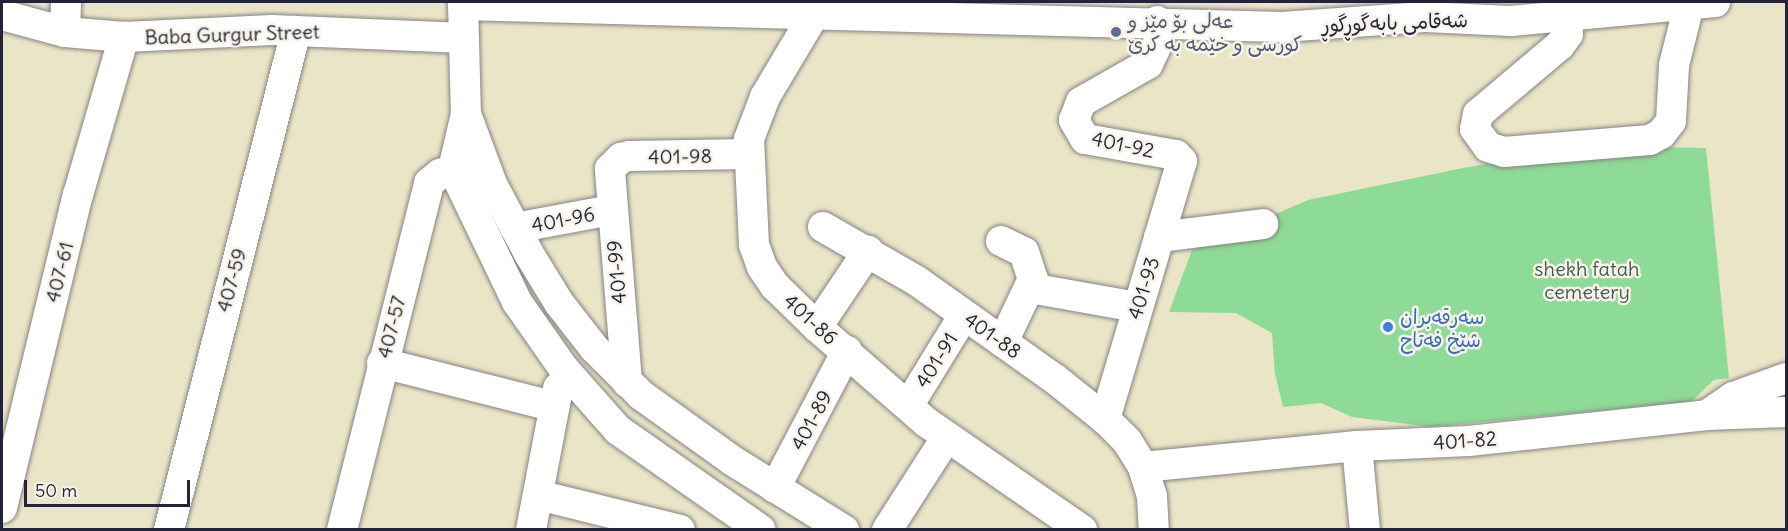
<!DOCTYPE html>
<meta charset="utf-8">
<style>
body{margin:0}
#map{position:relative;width:1788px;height:531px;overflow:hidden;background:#ebe5c8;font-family:Delius,"Playpen Sans Arabic",sans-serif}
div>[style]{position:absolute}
.green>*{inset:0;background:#8eda97}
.roads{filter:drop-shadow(0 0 2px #868482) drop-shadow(0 0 2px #868482)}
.minor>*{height:30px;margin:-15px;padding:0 15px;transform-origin:15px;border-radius:15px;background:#fff}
.dots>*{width:16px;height:16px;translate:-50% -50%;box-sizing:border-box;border:3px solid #f7f3e8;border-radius:50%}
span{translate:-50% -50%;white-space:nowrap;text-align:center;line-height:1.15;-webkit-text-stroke:5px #f7f3e8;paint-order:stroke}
.service-label{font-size:20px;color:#4e5e75}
.left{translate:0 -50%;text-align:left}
.street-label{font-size:20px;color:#22223b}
.park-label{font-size:20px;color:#425957}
.shop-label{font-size:20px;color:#366cbe}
.frame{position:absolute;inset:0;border:3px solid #22223b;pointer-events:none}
.scale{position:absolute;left:24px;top:480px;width:166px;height:27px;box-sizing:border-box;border:3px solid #22223b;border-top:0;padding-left:8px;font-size:18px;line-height:21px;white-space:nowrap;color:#22223b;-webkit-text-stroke:4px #f7f3e8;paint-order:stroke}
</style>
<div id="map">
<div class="green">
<div style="clip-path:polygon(1596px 146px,1706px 148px,1729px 378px,1714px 380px,1691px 402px,1431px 427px,1352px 417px,1321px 403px,1283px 407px,1275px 374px,1272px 333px,1236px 313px,1169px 312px,1192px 250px,1308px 200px,1468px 167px)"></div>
</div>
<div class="roads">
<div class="minor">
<div style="left:463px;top:2px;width:112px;rotate:88.5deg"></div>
<div style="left:466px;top:114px;width:57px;rotate:103.3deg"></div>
<div style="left:453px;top:169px;width:148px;rotate:64.3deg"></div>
<div style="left:517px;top:302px;width:82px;rotate:55deg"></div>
<div style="left:564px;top:369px;width:81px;rotate:48.5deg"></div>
<div style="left:618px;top:430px;width:174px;rotate:35deg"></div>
<div style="left:463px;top:5px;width:819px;rotate:1.54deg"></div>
<div style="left:1282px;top:27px;width:143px;rotate:-4deg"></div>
<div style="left:1425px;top:17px;width:86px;rotate:2.7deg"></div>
<div style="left:1511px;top:21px;width:205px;rotate:-5.3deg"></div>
<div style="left:815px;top:13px;width:98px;rotate:120.8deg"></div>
<div style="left:765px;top:97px;width:45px;rotate:110.9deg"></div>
<div style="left:749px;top:139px;width:106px;rotate:87.3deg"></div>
<div style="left:754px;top:245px;width:23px;rotate:70deg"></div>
<div style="left:762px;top:267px;width:23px;rotate:56deg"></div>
<div style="left:775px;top:286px;width:59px;rotate:44.3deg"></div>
<div style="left:817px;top:327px;width:145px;rotate:41.1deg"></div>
<div style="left:926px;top:422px;width:190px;rotate:34.7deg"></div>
<div style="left:2px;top:15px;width:65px;rotate:15.1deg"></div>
<div style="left:65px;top:32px;width:59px;rotate:4.8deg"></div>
<div style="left:124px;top:37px;width:148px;rotate:-2.7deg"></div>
<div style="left:272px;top:30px;width:192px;rotate:2.4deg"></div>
<div style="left:1567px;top:16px;width:18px;rotate:87deg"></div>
<div style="left:1568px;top:34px;width:14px;rotate:126deg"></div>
<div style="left:1560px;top:45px;width:107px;rotate:139.9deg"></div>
<div style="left:1478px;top:114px;width:15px;rotate:101deg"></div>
<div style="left:1475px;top:129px;width:22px;rotate:54deg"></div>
<div style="left:1488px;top:147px;width:17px;rotate:17deg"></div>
<div style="left:1504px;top:152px;width:146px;rotate:-4.7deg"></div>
<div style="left:1650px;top:140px;width:13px;rotate:-29deg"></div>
<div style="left:1661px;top:134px;width:16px;rotate:-52deg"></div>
<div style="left:1671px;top:121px;width:56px;rotate:-86.9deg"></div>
<div style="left:1674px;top:65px;width:62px;rotate:-76deg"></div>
<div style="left:65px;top:32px;width:30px;rotate:-88deg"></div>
<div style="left:466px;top:114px;width:75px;rotate:69.6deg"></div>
<div style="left:492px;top:184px;width:79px;rotate:62.1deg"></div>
<div style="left:529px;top:254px;width:57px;rotate:58.5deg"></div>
<div style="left:559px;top:303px;width:58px;rotate:52deg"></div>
<div style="left:595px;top:349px;width:65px;rotate:45deg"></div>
<div style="left:641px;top:395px;width:113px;rotate:35.7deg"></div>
<div style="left:733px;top:461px;width:131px;rotate:31.9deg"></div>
<div style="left:823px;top:227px;width:108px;rotate:29.9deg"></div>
<div style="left:917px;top:281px;width:169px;rotate:35.4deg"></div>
<div style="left:1055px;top:379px;width:64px;rotate:38.7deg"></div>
<div style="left:1105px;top:419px;width:31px;rotate:45deg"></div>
<div style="left:1127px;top:441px;width:31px;rotate:58deg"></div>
<div style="left:1143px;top:467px;width:30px;rotate:73deg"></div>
<div style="left:1152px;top:496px;width:34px;rotate:87deg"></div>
<div style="left:515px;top:228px;width:98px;rotate:-10.6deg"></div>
<div style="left:1159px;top:237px;width:105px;rotate:-7.1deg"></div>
<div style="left:1001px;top:241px;width:25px;rotate:26deg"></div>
<div style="left:1024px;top:252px;width:28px;rotate:72deg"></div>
<div style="left:1033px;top:279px;width:70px;rotate:115.5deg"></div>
<div style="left:1030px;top:288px;width:109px;rotate:10.1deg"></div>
<div style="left:817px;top:327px;width:92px;rotate:-56.1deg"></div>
<div style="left:382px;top:363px;width:175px;rotate:14.2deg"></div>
<div style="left:627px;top:382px;width:214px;rotate:-94.6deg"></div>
<div style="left:610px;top:169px;width:16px;rotate:-45deg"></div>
<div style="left:621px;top:158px;width:9px;rotate:-13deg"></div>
<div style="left:630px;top:156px;width:117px;rotate:-1deg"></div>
<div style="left:908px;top:406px;width:107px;rotate:-58.4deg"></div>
<div style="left:1710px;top:413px;width:28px;rotate:-35deg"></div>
<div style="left:1733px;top:397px;width:56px;rotate:-19.7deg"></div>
<div style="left:1105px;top:419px;width:269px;rotate:-73.4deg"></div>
<div style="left:1182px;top:161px;width:8px;rotate:-135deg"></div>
<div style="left:1176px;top:155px;width:92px;rotate:-170deg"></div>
<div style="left:1085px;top:139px;width:22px;rotate:-120deg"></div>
<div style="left:1074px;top:120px;width:19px;rotate:-69deg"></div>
<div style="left:1081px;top:102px;width:77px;rotate:-29.6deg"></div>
<div style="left:1148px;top:64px;width:26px;rotate:-65deg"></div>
<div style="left:1159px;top:40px;width:19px;rotate:-96deg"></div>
<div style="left:1357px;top:446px;width:84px;rotate:84.6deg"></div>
<div style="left:1143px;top:467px;width:215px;rotate:-5.6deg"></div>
<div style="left:1357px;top:446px;width:112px;rotate:-2.6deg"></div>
<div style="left:1469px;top:441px;width:239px;rotate:-6.2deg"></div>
<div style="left:1707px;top:415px;width:79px;rotate:-2.2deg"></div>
<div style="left:775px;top:488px;width:155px;rotate:-62.3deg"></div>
<div style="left:538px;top:495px;width:146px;rotate:13.8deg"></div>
<div style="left:2px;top:508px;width:322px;rotate:-76.4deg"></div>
<div style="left:78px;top:195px;width:165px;rotate:-73.8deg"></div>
<div style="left:169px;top:530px;width:515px;rotate:-75.72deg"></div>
<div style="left:342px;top:530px;width:358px;rotate:-75.9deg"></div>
<div style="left:429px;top:183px;width:14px;rotate:-39deg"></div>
<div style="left:440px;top:174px;width:35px;rotate:-18deg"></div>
<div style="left:531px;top:530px;width:145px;rotate:-79.2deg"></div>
<div style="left:887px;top:530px;width:109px;rotate:-57.3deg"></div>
</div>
</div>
<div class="dots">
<div style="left:1116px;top:32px;background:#5c6f8a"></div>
<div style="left:1388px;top:327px;background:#3f7fe0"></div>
</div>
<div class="service-label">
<span class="left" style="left:1128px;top:32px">عەلی بۆ مێز و<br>کورسی و خێمە بە کرێ</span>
</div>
<div class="street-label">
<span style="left:1395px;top:22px;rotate:-2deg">شەقامی بابەگوڕگوڕ</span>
<span style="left:232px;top:34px;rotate:-2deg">Baba Gurgur Street</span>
<span style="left:1123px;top:144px;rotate:12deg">401-92</span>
<span style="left:680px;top:156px;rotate:-1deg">401-98</span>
<span style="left:563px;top:219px;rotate:-11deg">401-96</span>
<span style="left:59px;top:272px;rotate:-76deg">407-61</span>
<span style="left:616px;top:272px;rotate:-95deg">401-99</span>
<span style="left:231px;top:280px;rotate:-75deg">407-59</span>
<span style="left:1143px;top:288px;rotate:-73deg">401-93</span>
<span style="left:811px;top:319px;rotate:42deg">401-86</span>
<span style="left:391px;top:327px;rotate:-76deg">407-57</span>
<span style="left:993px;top:335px;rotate:35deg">401-88</span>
<span style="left:936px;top:360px;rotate:-58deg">401-91</span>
<span style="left:811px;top:420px;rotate:-62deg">401-89</span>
<span style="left:1465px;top:440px;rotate:-4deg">401-82</span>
</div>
<div class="park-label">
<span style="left:1587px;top:280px">shekh fatah<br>cemetery</span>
</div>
<div class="shop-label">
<span class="left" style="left:1400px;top:328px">سەرقەبران<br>شێخ فەتاح</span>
</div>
<div class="frame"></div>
<div class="scale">50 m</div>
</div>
